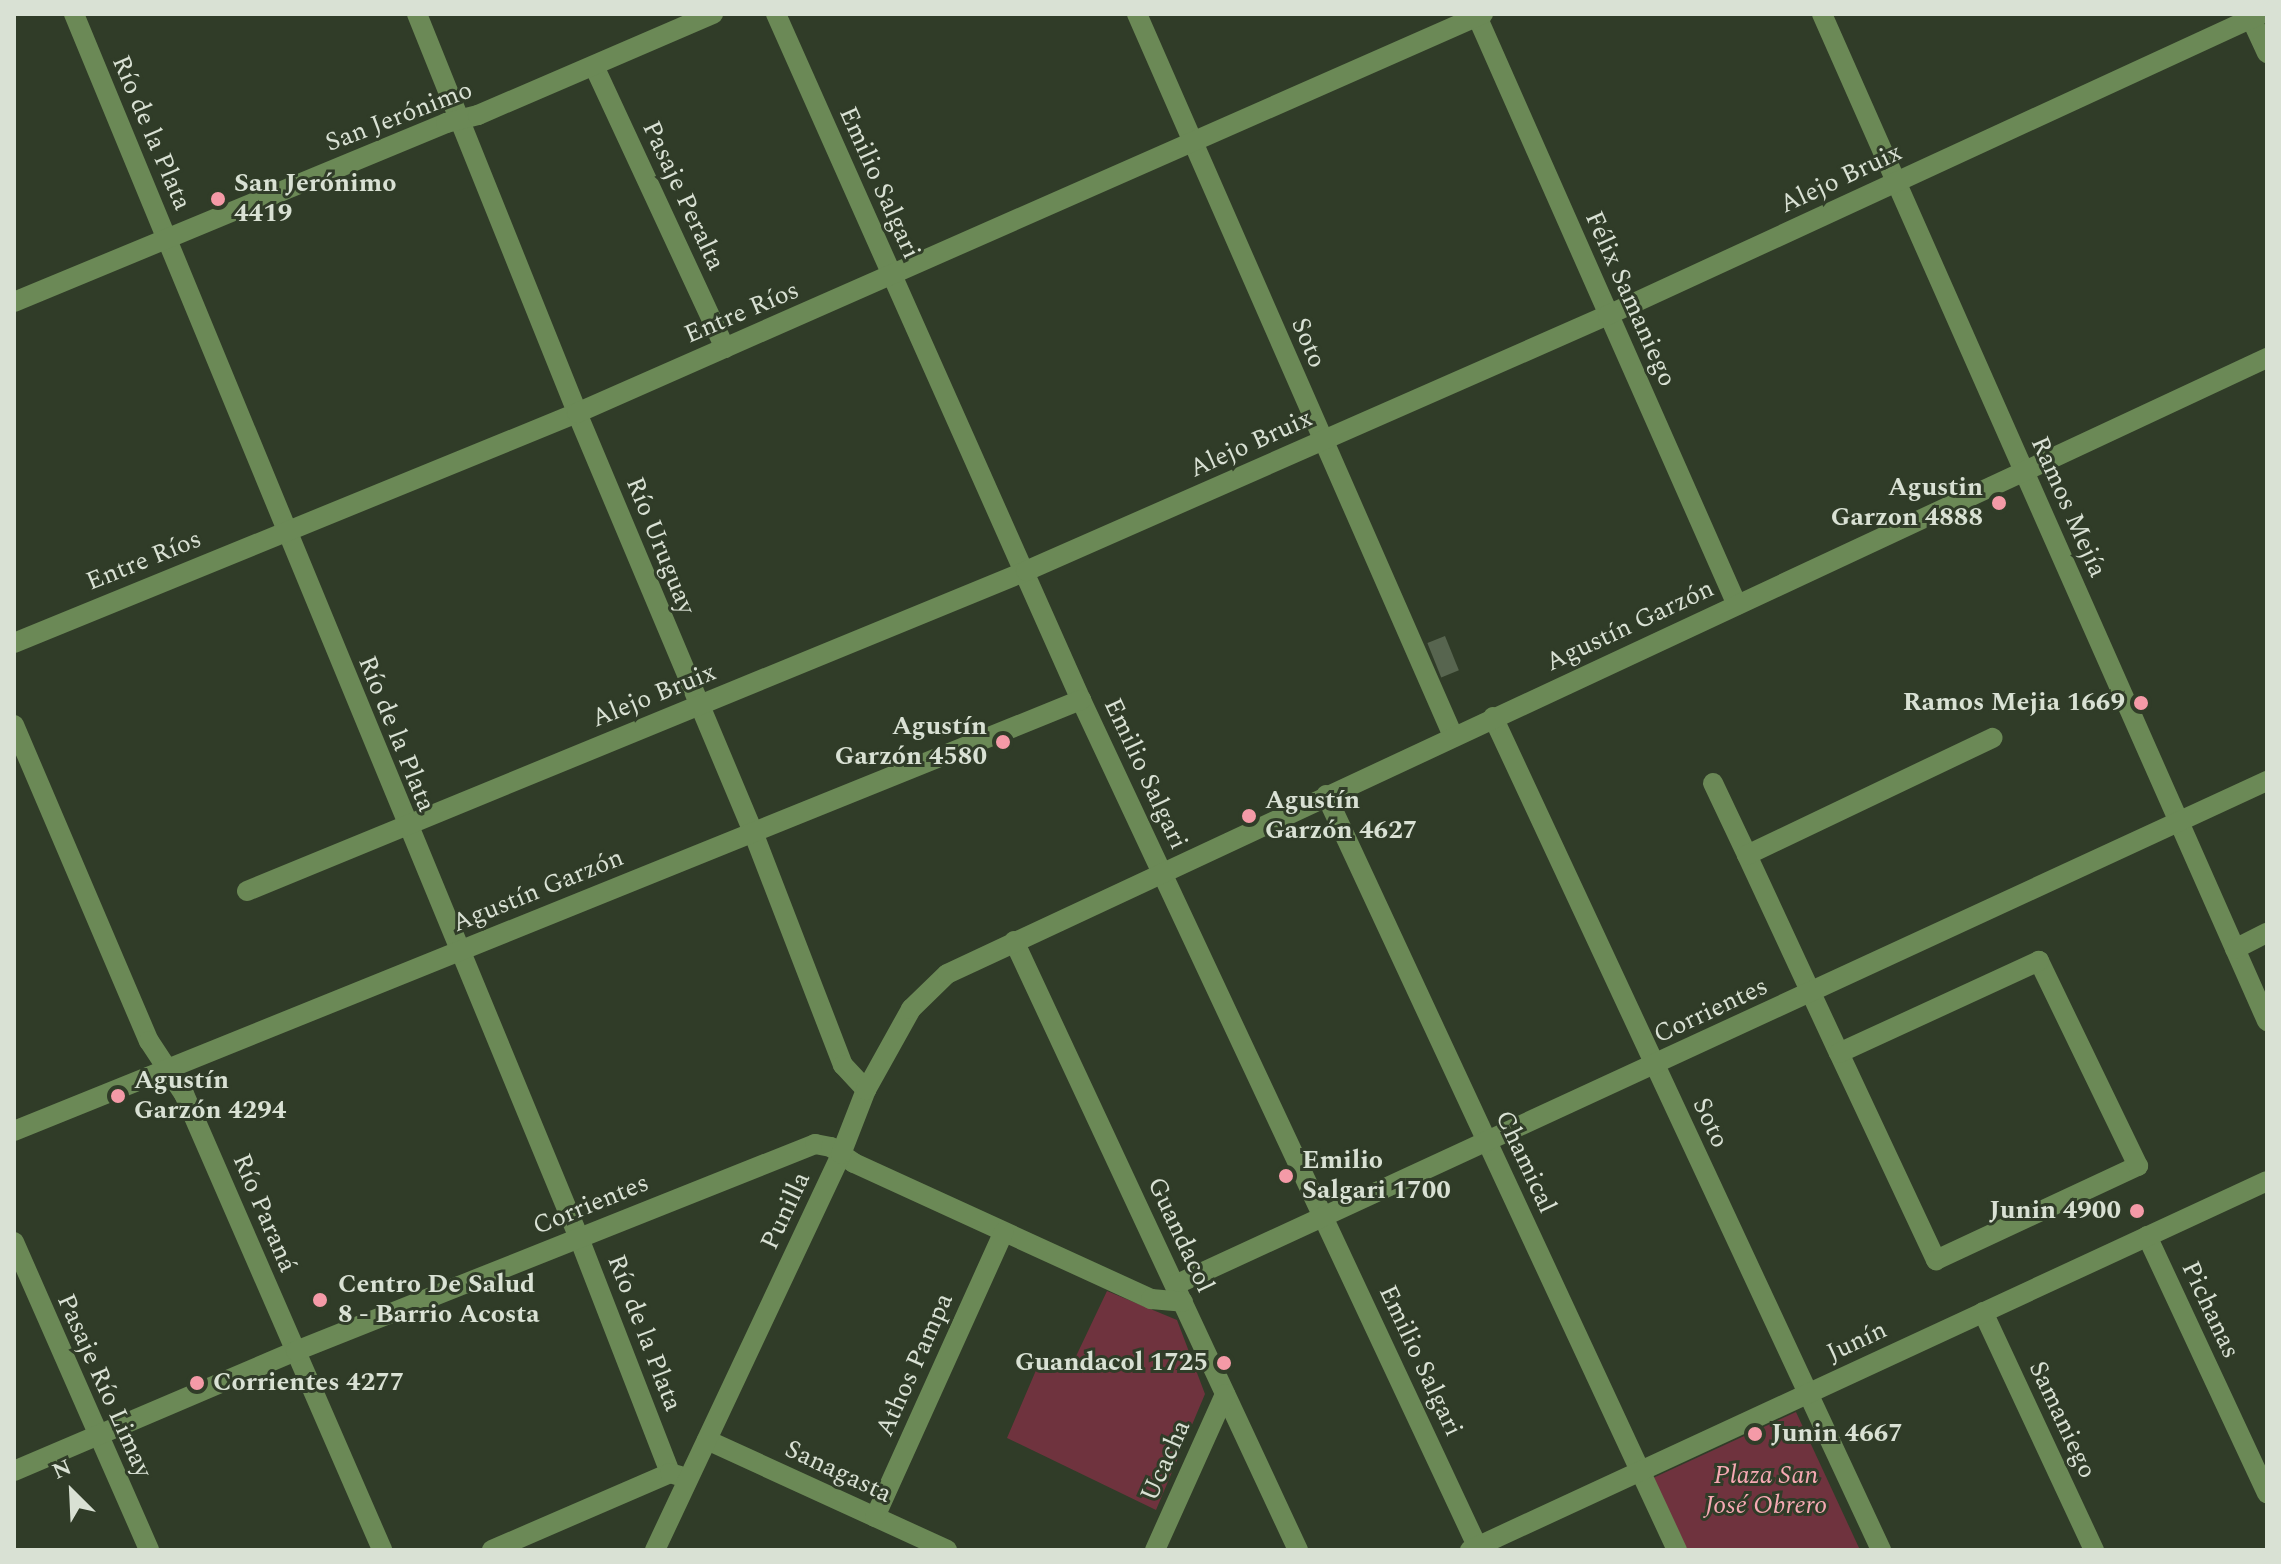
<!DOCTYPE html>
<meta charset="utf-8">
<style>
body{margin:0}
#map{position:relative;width:2281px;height:1564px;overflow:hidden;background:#303c28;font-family:Spectral,serif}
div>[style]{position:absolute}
.green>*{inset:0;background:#6f333e}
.building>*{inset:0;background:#57654f;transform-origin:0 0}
.minor>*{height:20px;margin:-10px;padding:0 10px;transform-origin:10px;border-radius:10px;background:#6b8956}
.dots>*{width:22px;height:22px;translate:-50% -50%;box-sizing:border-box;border:4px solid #303c28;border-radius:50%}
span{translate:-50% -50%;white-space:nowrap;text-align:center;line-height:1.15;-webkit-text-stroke:6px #303c28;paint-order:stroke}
.street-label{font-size:26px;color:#d9e1d4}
.poi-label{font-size:26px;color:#d9e1d4;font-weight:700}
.left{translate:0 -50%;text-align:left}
.right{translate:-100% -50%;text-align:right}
.park-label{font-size:26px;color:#f6a9b3;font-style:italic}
.frame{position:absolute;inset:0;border:16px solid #d9e1d4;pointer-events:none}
.north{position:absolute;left:32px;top:1452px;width:80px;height:80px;-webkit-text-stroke:6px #303c28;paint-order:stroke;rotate:336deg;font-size:22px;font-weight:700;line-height:32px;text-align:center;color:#d9e1d4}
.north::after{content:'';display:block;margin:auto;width:28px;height:36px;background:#d9e1d4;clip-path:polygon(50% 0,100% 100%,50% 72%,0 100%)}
</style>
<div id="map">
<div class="green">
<div style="clip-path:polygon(1107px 1291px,1177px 1320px,1205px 1394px,1156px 1510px,1007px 1438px,1040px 1361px,1069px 1371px)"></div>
<div style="clip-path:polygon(1796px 1412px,1860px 1550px,1687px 1550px,1653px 1478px)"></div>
</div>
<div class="building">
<div style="left:1445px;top:636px;width:37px;height:19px;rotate:68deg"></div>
</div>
<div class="minor">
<div style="left:74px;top:14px;width:1324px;rotate:67.58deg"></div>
<div style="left:579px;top:1238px;width:252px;rotate:68.8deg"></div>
<div style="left:417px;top:14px;width:430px;rotate:68.1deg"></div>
<div style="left:577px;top:413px;width:454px;rotate:67.2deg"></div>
<div style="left:753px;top:832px;width:250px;rotate:68.9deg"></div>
<div style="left:843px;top:1065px;width:34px;rotate:47deg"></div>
<div style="left:776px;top:14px;width:751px;rotate:66.03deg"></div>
<div style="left:1081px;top:700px;width:939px;rotate:64.91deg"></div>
<div style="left:1137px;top:14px;width:788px;rotate:66.36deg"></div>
<div style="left:1476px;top:14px;width:646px;rotate:66.17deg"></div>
<div style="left:1822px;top:14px;width:1101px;rotate:66.16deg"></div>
<div style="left:2249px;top:14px;width:43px;rotate:65.2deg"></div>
<div style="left:594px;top:66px;width:311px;rotate:65.1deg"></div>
<div style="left:14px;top:302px;width:468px;rotate:-22.5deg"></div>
<div style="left:446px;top:123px;width:33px;rotate:-14deg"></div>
<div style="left:478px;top:115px;width:256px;rotate:-23.3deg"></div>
<div style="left:14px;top:643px;width:608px;rotate:-22.22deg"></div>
<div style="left:577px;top:413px;width:990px;rotate:-23.77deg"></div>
<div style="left:1493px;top:717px;width:919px;rotate:65.02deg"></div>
<div style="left:14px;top:725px;width:344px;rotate:66.9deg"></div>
<div style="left:149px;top:1041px;width:64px;rotate:56.6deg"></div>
<div style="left:184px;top:1094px;width:497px;rotate:66.5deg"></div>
<div style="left:1713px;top:783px;width:80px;rotate:64.7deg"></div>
<div style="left:1747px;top:855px;width:218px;rotate:65.1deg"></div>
<div style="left:1839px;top:1053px;width:229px;rotate:64.9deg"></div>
<div style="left:1936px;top:1260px;width:223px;rotate:-25deg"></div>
<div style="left:2138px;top:1166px;width:228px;rotate:-115.8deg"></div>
<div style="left:2039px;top:961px;width:220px;rotate:155.3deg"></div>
<div style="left:1326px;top:795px;width:833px;rotate:65.07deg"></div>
<div style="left:1747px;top:855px;width:272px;rotate:-25.5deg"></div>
<div style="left:247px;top:891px;width:842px;rotate:-22.33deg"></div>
<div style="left:1026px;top:571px;width:636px;rotate:-23.74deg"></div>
<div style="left:1608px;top:315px;width:719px;rotate:-24.75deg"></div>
<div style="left:1014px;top:941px;width:672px;rotate:65deg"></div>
<div style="left:2235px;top:949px;width:36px;rotate:-27deg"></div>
<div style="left:14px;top:1131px;width:1151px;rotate:-22deg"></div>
<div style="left:2147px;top:1236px;width:284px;rotate:65deg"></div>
<div style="left:14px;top:1242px;width:336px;rotate:66.3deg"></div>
<div style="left:1175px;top:1285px;width:1203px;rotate:-24.78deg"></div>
<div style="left:1983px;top:1312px;width:263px;rotate:65deg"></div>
<div style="left:707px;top:1440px;width:264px;rotate:24.6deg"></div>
<div style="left:14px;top:1471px;width:306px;rotate:-23.1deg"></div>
<div style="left:296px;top:1351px;width:559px;rotate:-21.74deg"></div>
<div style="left:815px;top:1144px;width:16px;rotate:11deg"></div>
<div style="left:831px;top:1147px;width:28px;rotate:35deg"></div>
<div style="left:854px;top:1163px;width:327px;rotate:24.6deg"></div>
<div style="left:1151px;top:1299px;width:32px;rotate:5deg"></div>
<div style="left:875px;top:1517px;width:312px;rotate:-65.7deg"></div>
<div style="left:492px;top:1550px;width:194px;rotate:-23.4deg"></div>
<div style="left:670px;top:1473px;width:10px;rotate:17deg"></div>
<div style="left:655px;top:1550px;width:438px;rotate:-64.8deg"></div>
<div style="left:841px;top:1154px;width:69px;rotate:-68.7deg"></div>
<div style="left:866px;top:1090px;width:93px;rotate:-60.9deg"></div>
<div style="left:911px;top:1009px;width:50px;rotate:-44.2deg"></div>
<div style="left:947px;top:974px;width:1457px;rotate:-25.02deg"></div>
<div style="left:1155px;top:1550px;width:171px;rotate:-65.8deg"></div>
<div style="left:1470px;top:1550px;width:878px;rotate:-24.84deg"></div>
</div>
<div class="dots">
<div style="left:218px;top:199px;background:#f49aa7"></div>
<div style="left:1999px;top:503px;background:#f49aa7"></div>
<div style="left:2141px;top:703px;background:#f49aa7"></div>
<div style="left:1003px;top:742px;background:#f49aa7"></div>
<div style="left:1249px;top:816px;background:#f49aa7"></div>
<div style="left:118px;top:1096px;background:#f49aa7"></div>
<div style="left:1286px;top:1176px;background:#f49aa7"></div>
<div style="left:2137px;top:1211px;background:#f49aa7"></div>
<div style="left:320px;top:1300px;background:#f49aa7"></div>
<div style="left:1224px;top:1363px;background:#f49aa7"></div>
<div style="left:197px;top:1383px;background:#f49aa7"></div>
<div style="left:1755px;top:1434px;background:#f49aa7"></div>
</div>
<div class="street-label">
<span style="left:399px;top:117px;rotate:-21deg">San Jerónimo</span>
<span style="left:151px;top:133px;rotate:67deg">Río de la Plata</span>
<span style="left:1841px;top:179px;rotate:-25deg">Alejo Bruix</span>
<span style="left:879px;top:183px;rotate:66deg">Emilio Salgari</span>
<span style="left:683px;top:196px;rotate:65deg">Pasaje Peralta</span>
<span style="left:1630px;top:299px;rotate:66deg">Félix Samaniego</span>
<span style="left:742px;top:313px;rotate:-23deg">Entre Ríos</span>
<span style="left:1308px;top:343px;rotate:67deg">Soto</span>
<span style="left:1251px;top:444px;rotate:-24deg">Alejo Bruix</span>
<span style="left:2068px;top:507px;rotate:66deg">Ramos Mejía</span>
<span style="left:660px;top:546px;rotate:68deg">Río Uruguay</span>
<span style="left:144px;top:561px;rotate:-22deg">Entre Ríos</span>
<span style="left:1630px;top:626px;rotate:-25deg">Agustín Garzón</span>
<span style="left:654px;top:696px;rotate:-22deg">Alejo Bruix</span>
<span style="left:396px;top:734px;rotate:68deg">Río de la Plata</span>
<span style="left:1145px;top:774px;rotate:65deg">Emilio Salgari</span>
<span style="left:538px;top:891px;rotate:-22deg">Agustín Garzón</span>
<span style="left:1711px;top:1011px;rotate:-25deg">Corrientes</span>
<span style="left:1710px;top:1123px;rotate:65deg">Soto</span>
<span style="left:1525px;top:1162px;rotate:65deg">Chamical</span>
<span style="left:591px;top:1205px;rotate:-22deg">Corrientes</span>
<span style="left:786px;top:1211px;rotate:-65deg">Punilla</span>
<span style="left:264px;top:1213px;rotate:67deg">Río Paraná</span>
<span style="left:1180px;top:1235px;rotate:65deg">Guandacol</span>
<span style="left:2210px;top:1310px;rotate:65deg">Pichanas</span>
<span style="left:644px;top:1333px;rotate:69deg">Río de la Plata</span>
<span style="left:1857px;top:1342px;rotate:-25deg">Junín</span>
<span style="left:1420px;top:1361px;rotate:65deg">Emilio Salgari</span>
<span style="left:915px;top:1365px;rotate:-66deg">Athos Pampa</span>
<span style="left:104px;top:1386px;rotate:66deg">Pasaje Río Limay</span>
<span style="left:2062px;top:1420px;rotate:65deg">Samaniego</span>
<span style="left:1166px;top:1461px;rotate:-66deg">Ucacha</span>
<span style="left:838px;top:1472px;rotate:25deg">Sanagasta</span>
</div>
<div class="poi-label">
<span class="left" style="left:234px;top:199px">San Jerónimo<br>4419</span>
<span class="right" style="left:1983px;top:503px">Agustin<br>Garzon 4888</span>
<span class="right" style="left:2125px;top:703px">Ramos Mejia 1669</span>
<span class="right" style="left:987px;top:742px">Agustín<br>Garzón 4580</span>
<span class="left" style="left:1265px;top:816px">Agustín<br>Garzón 4627</span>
<span class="left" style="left:134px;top:1096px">Agustín<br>Garzón 4294</span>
<span class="left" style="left:1302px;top:1176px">Emilio<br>Salgari 1700</span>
<span class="right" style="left:2121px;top:1211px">Junin 4900</span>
<span class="left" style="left:338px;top:1300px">Centro De Salud<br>8 - Barrio Acosta</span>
<span class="right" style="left:1208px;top:1363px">Guandacol 1725</span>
<span class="left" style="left:213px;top:1383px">Corrientes 4277</span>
<span class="left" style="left:1771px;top:1434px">Junin 4667</span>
</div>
<div class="park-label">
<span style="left:1766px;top:1491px">Plaza San<br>José Obrero</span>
</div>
<div class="frame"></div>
<div class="north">N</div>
</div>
